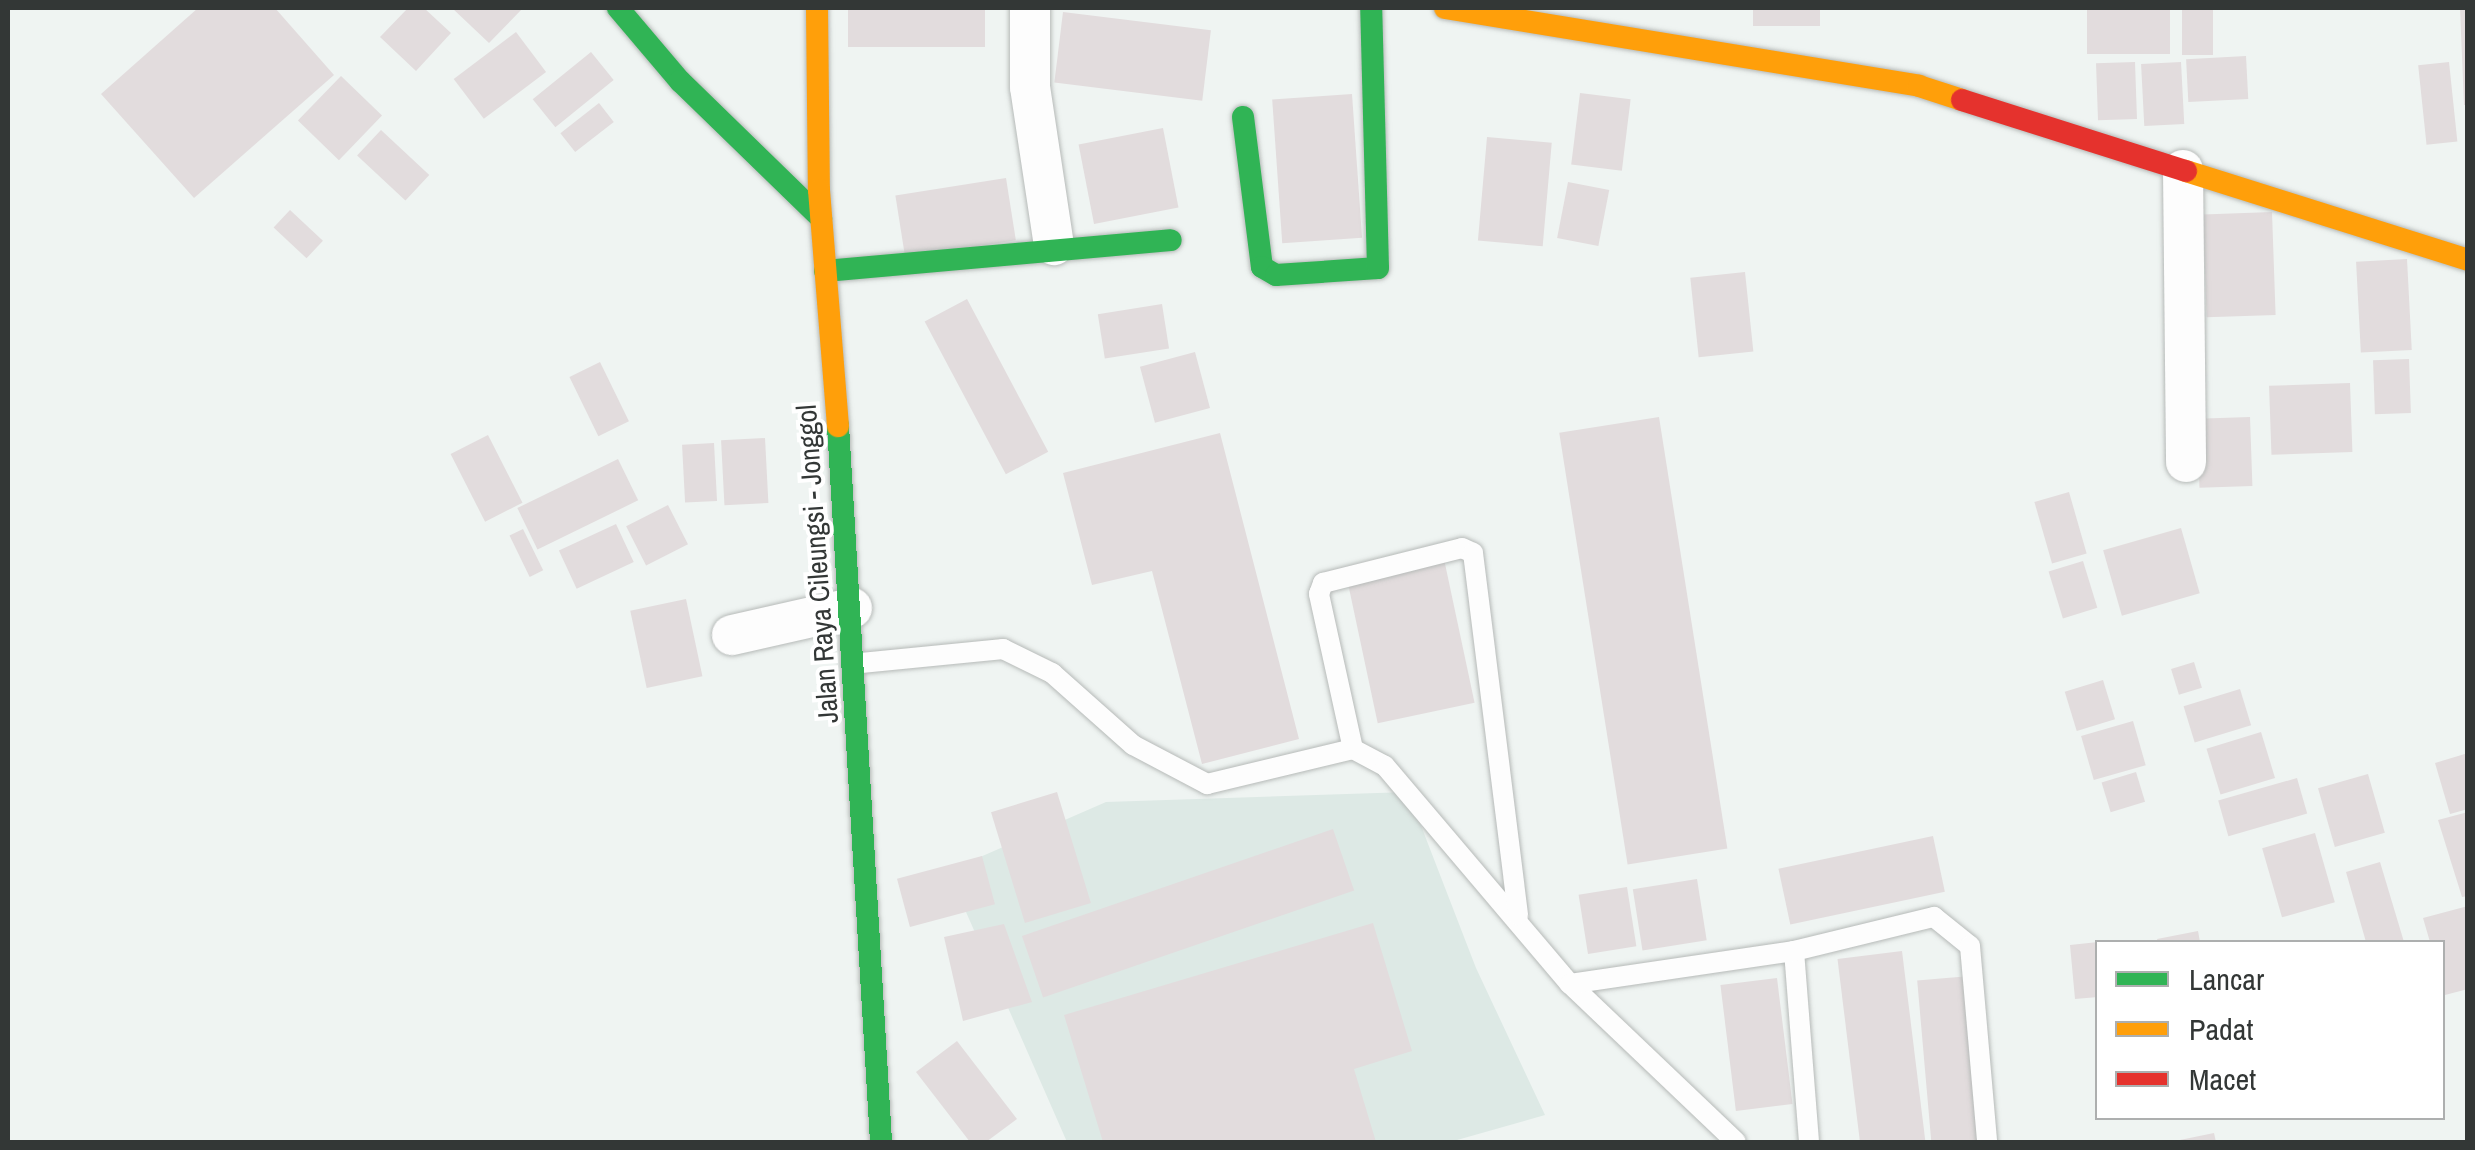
<!DOCTYPE html>
<style>
body{margin:0}
#map{position:relative;width:2475px;height:1150px;overflow:hidden;background:#eff4f2;font-family:"Archivo Narrow",sans-serif}
div>[style]{position:absolute}
.built>*{inset:0;background:#dde9e5}
.building>*{inset:0;background:#e2dcdd;transform-origin:0 0}
.roads{filter:drop-shadow(0 0 2px #b6bab8) drop-shadow(0 0 2px #b6bab8)}
.lane>*{height:20px;margin:-10px;padding:0 10px;transform-origin:10px;border-radius:10px;background:#fdfdfd}
.street>*{height:40px;margin:-20px;padding:0 20px;transform-origin:20px;border-radius:20px;background:#fdfdfd}
.fast>*{height:22px;margin:-11px;padding:0 11px;transform-origin:11px;border-radius:11px;background:#30b455}
.slow>*{height:22px;margin:-11px;padding:0 11px;transform-origin:11px;border-radius:11px;background:#ff9f0a}
.jam>*{height:22px;margin:-11px;padding:0 11px;transform-origin:11px;border-radius:11px;background:#e5322d}
span{translate:-50% -50%;white-space:nowrap;text-align:center;line-height:1.15;-webkit-text-stroke:8px #fff;paint-order:stroke}
.street-label{font-size:28px;color:#333736}
.frame{position:absolute;inset:0;border:10px solid #333736;pointer-events:none}
.legend{position:absolute;left:2095px;top:940px;width:350px;height:180px;box-sizing:border-box;background:#fff;border:2px solid #adafaf;margin:0;padding:12px 18px;list-style:none;font-size:30px;color:#333736}
.legend li{display:flex;align-items:center;gap:20px;height:50px}
.legend b{width:50px;border:2px solid #adafaf}
</style>
<div id="map">
<div class="built">
<div style="clip-path:polygon(1408px 792px,1476px 968px,1545px 1115px,1450px 1142px,1067px 1142px,948px 871px,1106px 802px)"></div>
</div>
<div class="building">
<div style="clip-path:polygon(198px 8px,275px 8px,334px 75px,194px 198px,101px 94px)"></div>
<div style="clip-path:polygon(408px 8px,424px 8px,451px 33px,416px 71px,380px 37px)"></div>
<div style="clip-path:polygon(452px 8px,523px 8px,489px 43px)"></div>
<div style="left:848px;top:8px;width:137px;height:39px"></div>
<div style="left:1753px;top:8px;width:67px;height:18px"></div>
<div style="left:2087px;top:8px;width:83px;height:46px"></div>
<div style="left:2182px;top:8px;width:31px;height:47px"></div>
<div style="clip-path:polygon(2460px 8px,2468px 8px,2468px 105px,2464px 105px)"></div>
<div style="left:1063px;top:12px;width:149px;height:71px;rotate:7deg"></div>
<div style="left:516px;top:32px;width:50px;height:78px;rotate:53deg"></div>
<div style="left:591px;top:52px;width:36px;height:75px;rotate:51deg"></div>
<div style="left:2246px;top:56px;width:43px;height:60px;rotate:87deg"></div>
<div style="left:2135px;top:62px;width:57px;height:39px;rotate:88deg"></div>
<div style="left:2181px;top:62px;width:62px;height:40px;rotate:87deg"></div>
<div style="left:2449px;top:62px;width:80px;height:31px;rotate:84deg"></div>
<div style="left:341px;top:76px;width:57px;height:62px;rotate:44deg"></div>
<div style="left:1580px;top:93px;width:51px;height:72px;rotate:7deg"></div>
<div style="left:1352px;top:94px;width:144px;height:80px;rotate:86deg"></div>
<div style="left:599px;top:103px;width:24px;height:49px;rotate:52deg"></div>
<div style="left:1163px;top:128px;width:81px;height:86px;rotate:79deg"></div>
<div style="left:381px;top:130px;width:66px;height:35px;rotate:43deg"></div>
<div style="left:1487px;top:137px;width:65px;height:104px;rotate:5deg"></div>
<div style="left:1006px;top:178px;width:63px;height:112px;rotate:81deg"></div>
<div style="left:1568px;top:182px;width:42px;height:57px;rotate:11deg"></div>
<div style="left:290px;top:210px;width:45px;height:24px;rotate:43deg"></div>
<div style="left:2272px;top:212px;width:103px;height:69px;rotate:88deg"></div>
<div style="left:2407px;top:259px;width:91px;height:51px;rotate:87deg"></div>
<div style="left:1745px;top:272px;width:80px;height:55px;rotate:84deg"></div>
<div style="left:967px;top:299px;width:173px;height:48px;rotate:62deg"></div>
<div style="left:1162px;top:304px;width:45px;height:65px;rotate:81deg"></div>
<div style="left:1195px;top:352px;width:58px;height:57px;rotate:75deg"></div>
<div style="left:2409px;top:359px;width:54px;height:36px;rotate:88deg"></div>
<div style="left:600px;top:362px;width:66px;height:34px;rotate:64deg"></div>
<div style="left:2350px;top:383px;width:69px;height:81px;rotate:88deg"></div>
<div style="left:1659px;top:417px;width:437px;height:101px;rotate:81deg"></div>
<div style="left:2250px;top:417px;width:69px;height:53px;rotate:88deg"></div>
<div style="clip-path:polygon(1220px 433px,1299px 739px,1202px 764px,1152px 571px,1092px 585px,1063px 473px)"></div>
<div style="left:488px;top:435px;width:76px;height:42px;rotate:63deg"></div>
<div style="left:765px;top:438px;width:65px;height:44px;rotate:87deg"></div>
<div style="left:714px;top:443px;width:58px;height:32px;rotate:87deg"></div>
<div style="left:618px;top:459px;width:46px;height:112px;rotate:64deg"></div>
<div style="left:2069px;top:492px;width:64px;height:36px;rotate:74deg"></div>
<div style="left:668px;top:505px;width:44px;height:47px;rotate:63deg"></div>
<div style="left:616px;top:524px;width:42px;height:63px;rotate:65deg"></div>
<div style="left:2181px;top:528px;width:68px;height:81px;rotate:74deg"></div>
<div style="left:523px;top:529px;width:46px;height:15px;rotate:64deg"></div>
<div style="left:1444px;top:559px;width:147px;height:99px;rotate:78deg"></div>
<div style="left:2083px;top:561px;width:49px;height:36px;rotate:73deg"></div>
<div style="left:686px;top:599px;width:79px;height:57px;rotate:78deg"></div>
<div style="left:2194px;top:662px;width:27px;height:24px;rotate:73deg"></div>
<div style="left:2103px;top:680px;width:41px;height:40px;rotate:73deg"></div>
<div style="left:2240px;top:689px;width:38px;height:59px;rotate:73deg"></div>
<div style="left:2133px;top:721px;width:46px;height:54px;rotate:74deg"></div>
<div style="left:2261px;top:732px;width:48px;height:57px;rotate:73deg"></div>
<div style="clip-path:polygon(2468px 753px,2468px 809px,2450px 814px,2435px 763px)"></div>
<div style="left:2136px;top:772px;width:31px;height:36px;rotate:73deg"></div>
<div style="left:2368px;top:774px;width:61px;height:52px;rotate:74deg"></div>
<div style="left:2297px;top:778px;width:37px;height:82px;rotate:74deg"></div>
<div style="left:1057px;top:792px;width:116px;height:69px;rotate:73deg"></div>
<div style="clip-path:polygon(2468px 812px,2468px 896px,2462px 897px,2438px 820px)"></div>
<div style="left:1333px;top:829px;width:65px;height:329px;rotate:71deg"></div>
<div style="left:2315px;top:833px;width:72px;height:55px;rotate:74deg"></div>
<div style="left:1933px;top:836px;width:57px;height:158px;rotate:78deg"></div>
<div style="left:982px;top:856px;width:50px;height:88px;rotate:75deg"></div>
<div style="clip-path:polygon(2380px 862px,2404px 942px,2366px 942px,2346px 872px)"></div>
<div style="left:1697px;top:879px;width:62px;height:65px;rotate:81deg"></div>
<div style="left:1627px;top:887px;width:60px;height:49px;rotate:81deg"></div>
<div style="clip-path:polygon(2468px 906px,2468px 989px,2445px 995px,2442px 942px,2430px 942px,2423px 918px)"></div>
<div style="clip-path:polygon(1373px 923px,1412px 1051px,1354px 1069px,1376px 1142px,1103px 1142px,1064px 1015px)"></div>
<div style="clip-path:polygon(1004px 924px,1032px 1002px,963px 1021px,944px 937px)"></div>
<div style="clip-path:polygon(2198px 931px,2200px 942px,2158px 942px,2157px 939px)"></div>
<div style="clip-path:polygon(2098px 942px,2098px 997px,2075px 999px,2070px 945px)"></div>
<div style="left:1902px;top:951px;width:192px;height:65px;rotate:83deg"></div>
<div style="left:1970px;top:976px;width:167px;height:53px;rotate:85deg"></div>
<div style="left:1777px;top:978px;width:127px;height:57px;rotate:83deg"></div>
<div style="clip-path:polygon(957px 1041px,1017px 1119px,986px 1142px,970px 1142px,916px 1072px)"></div>
<div style="clip-path:polygon(2214px 1133px,2216px 1142px,2175px 1142px,2175px 1141px)"></div>
</div>
<div class="roads">
<div class="lane">
<div style="left:861px;top:663px;width:143px;rotate:-5.6deg"></div>
<div style="left:1003px;top:649px;width:55px;rotate:26.1deg"></div>
<div style="left:1052px;top:673px;width:108px;rotate:41.6deg"></div>
<div style="left:1133px;top:745px;width:84px;rotate:27.8deg"></div>
<div style="left:1207px;top:784px;width:150px;rotate:-13.5deg"></div>
<div style="left:1353px;top:749px;width:36px;rotate:28deg"></div>
<div style="left:1385px;top:766px;width:286px;rotate:49.7deg"></div>
<div style="left:1570px;top:984px;width:229px;rotate:43.6deg"></div>
<div style="left:1353px;top:749px;width:159px;rotate:-102.4deg"></div>
<div style="left:1319px;top:594px;width:12px;rotate:-70deg"></div>
<div style="left:1323px;top:583px;width:143px;rotate:-14.1deg"></div>
<div style="left:1462px;top:548px;width:12px;rotate:24deg"></div>
<div style="left:1473px;top:553px;width:365px;rotate:82.9deg"></div>
<div style="left:1794px;top:951px;width:192px;rotate:85.5deg"></div>
<div style="left:1570px;top:984px;width:226px;rotate:-8.4deg"></div>
<div style="left:1794px;top:951px;width:144px;rotate:-13.7deg"></div>
<div style="left:1934px;top:917px;width:46px;rotate:38.9deg"></div>
<div style="left:1970px;top:946px;width:197px;rotate:85deg"></div>
</div>
<div class="street">
<div style="left:1030px;top:8px;width:79px;rotate:90deg"></div>
<div style="left:1030px;top:87px;width:160px;rotate:81.4deg"></div>
<div style="left:2183px;top:170px;width:292px;rotate:89.4deg"></div>
<div style="left:732px;top:635px;width:123px;rotate:-12.7deg"></div>
</div>
<div class="fast">
<div style="left:618px;top:8px;width:96px;rotate:49.7deg"></div>
<div style="left:680px;top:81px;width:197px;rotate:44.2deg"></div>
<div style="left:1243px;top:117px;width:151px;rotate:82.8deg"></div>
<div style="left:1262px;top:267px;width:16px;rotate:30deg"></div>
<div style="left:1276px;top:275px;width:102px;rotate:-3.9deg"></div>
<div style="left:1378px;top:268px;width:260px;rotate:-91.5deg"></div>
<div style="left:825px;top:271px;width:347px;rotate:-5.1deg"></div>
<div style="left:838px;top:426px;width:717px;rotate:86.56deg"></div>
</div>
<div class="slow">
<div style="left:817px;top:8px;width:182px;rotate:89.4deg"></div>
<div style="left:819px;top:190px;width:237px;rotate:85.4deg"></div>
<div style="left:1445px;top:8px;width:480px;rotate:9.3deg"></div>
<div style="left:1919px;top:86px;width:45px;rotate:18deg"></div>
<div style="left:2186px;top:171px;width:296px;rotate:17.5deg"></div>
</div>
<div class="jam">
<div style="left:1962px;top:100px;width:235px;rotate:17.6deg"></div>
</div>
</div>
<div class="street-label">
<span style="left:817px;top:564px;rotate:-94deg">Jalan Raya Cileungsi - Jonggol</span>
</div>
<div class="frame"></div>
<ul class="legend">
<li><b style="height:12px;background:#30b455"></b>Lancar</li>
<li><b style="height:12px;background:#ff9f0a"></b>Padat</li>
<li><b style="height:12px;background:#e5322d"></b>Macet</li>
</ul>
</div>
